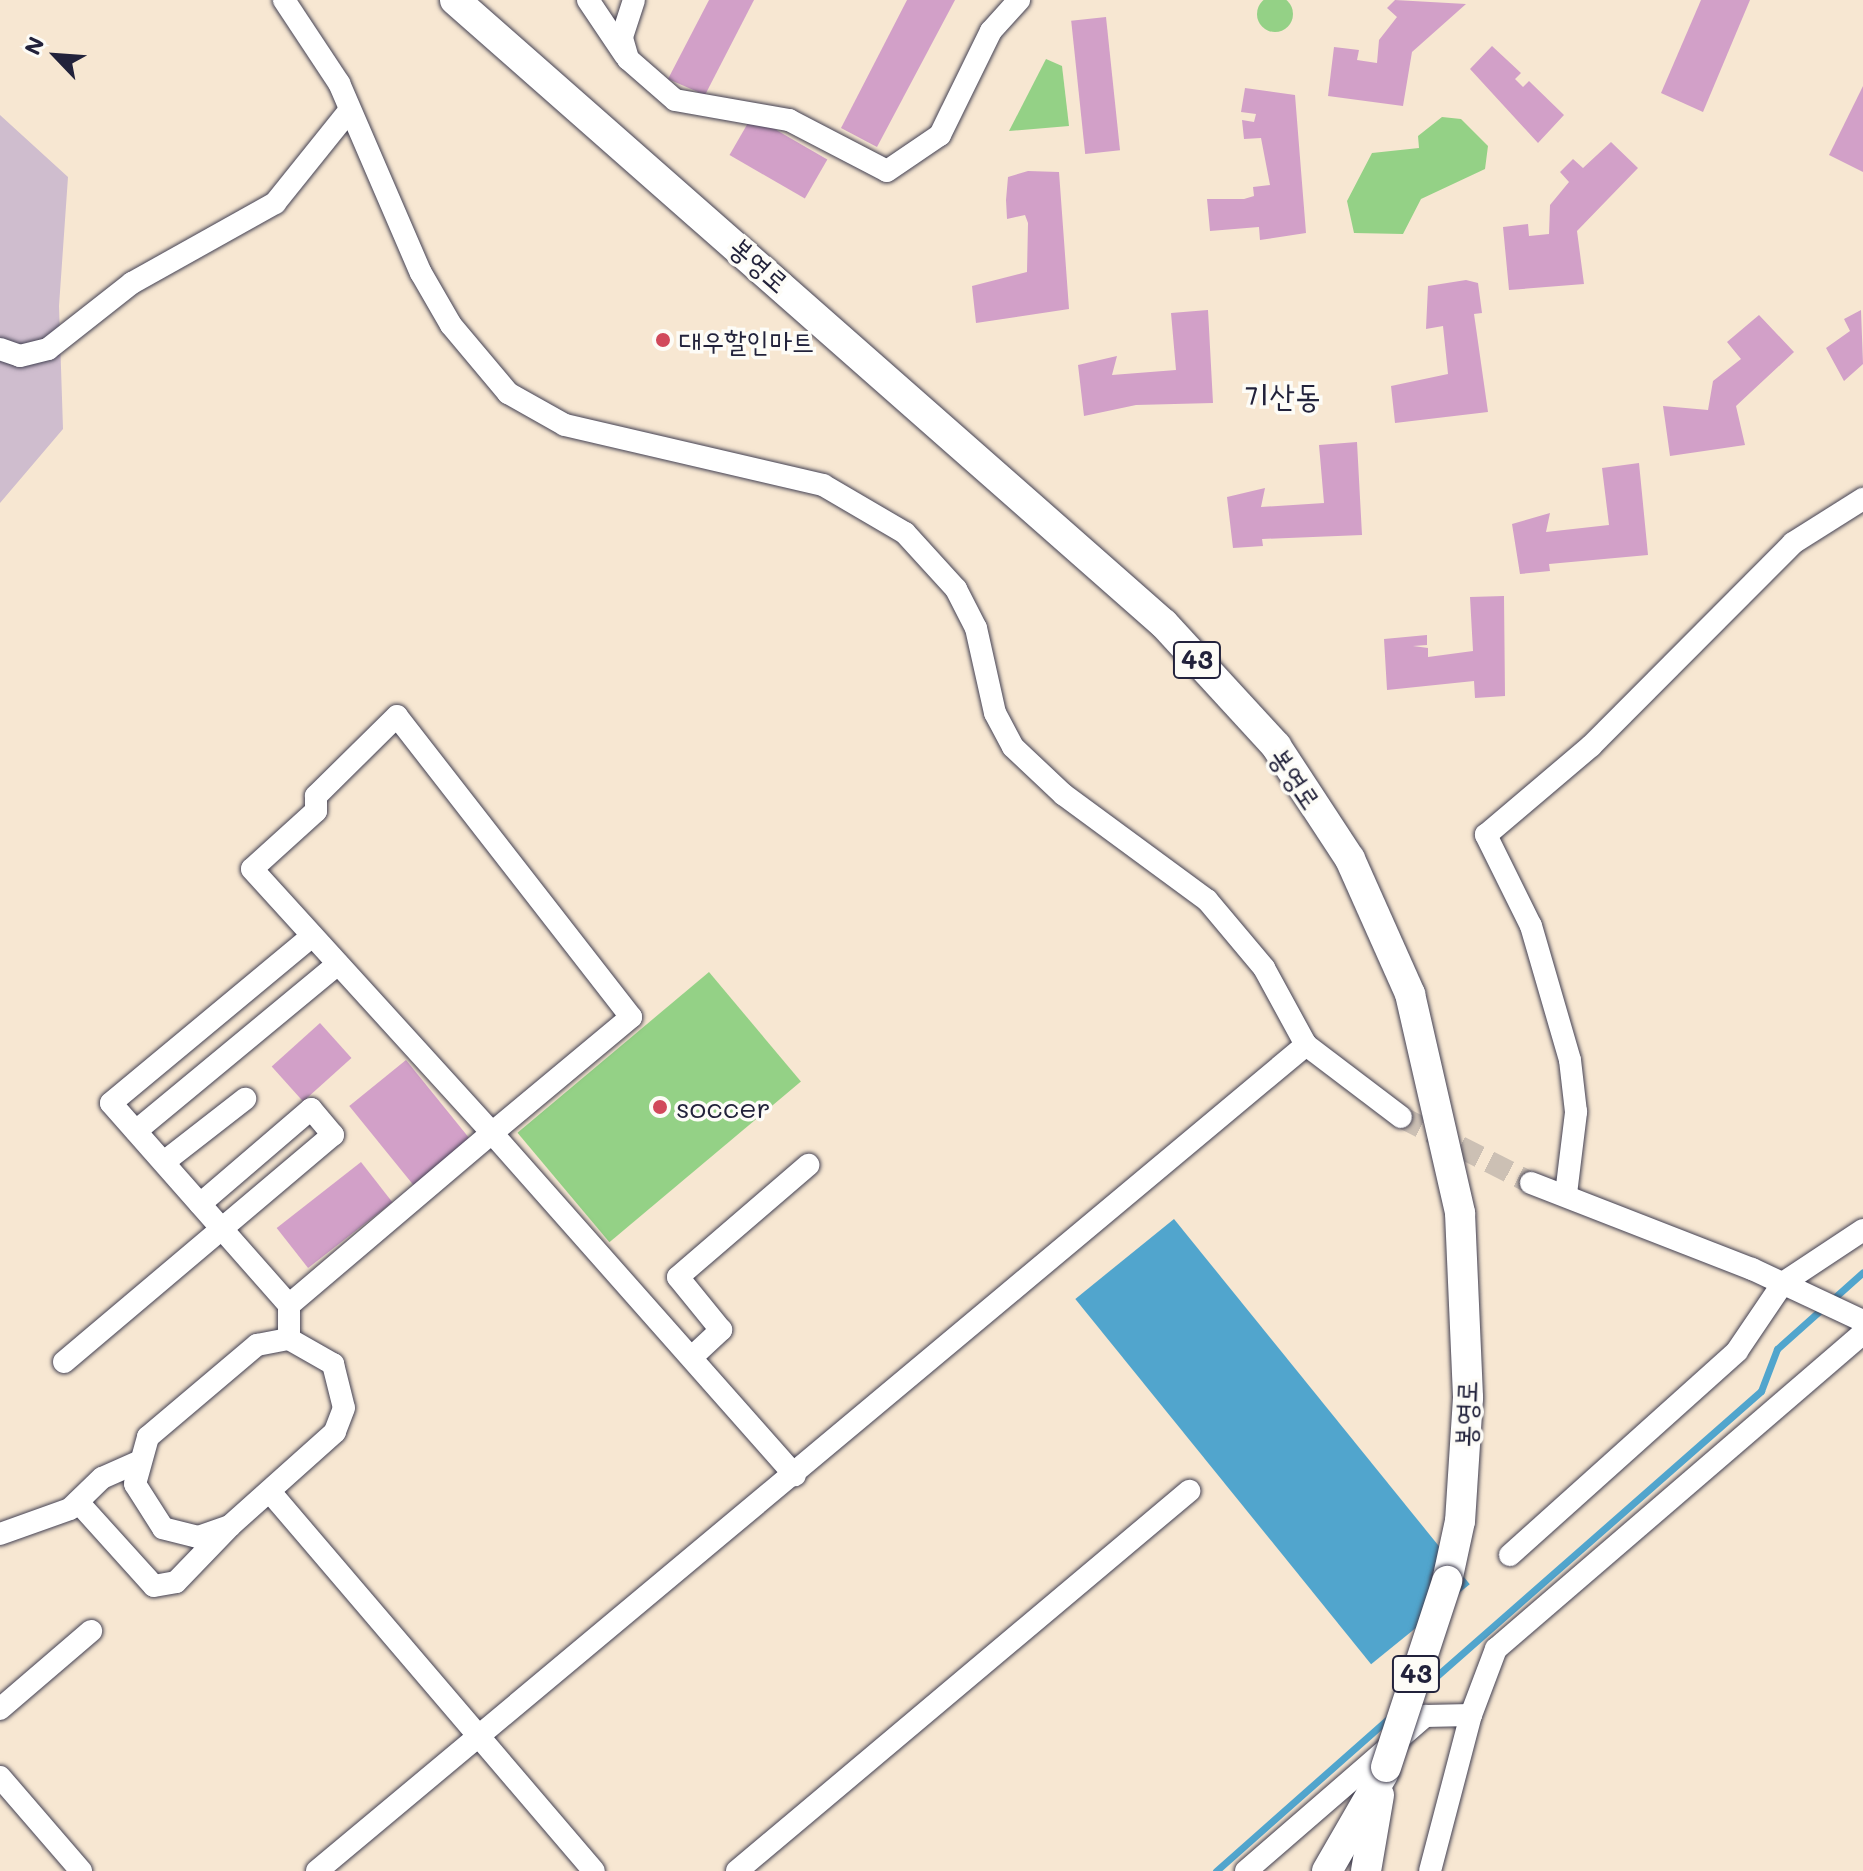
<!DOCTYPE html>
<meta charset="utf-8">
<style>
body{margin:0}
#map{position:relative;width:1863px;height:1871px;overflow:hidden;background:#f7e7d2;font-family:Mali,"Poor Story",sans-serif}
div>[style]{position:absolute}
.industrial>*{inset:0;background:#cfbdce}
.green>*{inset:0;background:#94d186;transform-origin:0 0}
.round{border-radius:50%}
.water>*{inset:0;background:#51a5cd;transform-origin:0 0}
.stream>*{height:7px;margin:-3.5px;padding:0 3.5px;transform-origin:3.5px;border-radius:3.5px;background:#51a5cd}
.building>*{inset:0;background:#d2a0c8;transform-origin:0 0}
.minor-tunnel>*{height:22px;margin-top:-11px;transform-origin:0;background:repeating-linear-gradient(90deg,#ccc0b4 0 22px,transparent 0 33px)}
.roads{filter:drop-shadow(0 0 2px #424052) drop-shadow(0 0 2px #424052)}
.minor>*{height:22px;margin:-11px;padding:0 11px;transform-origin:11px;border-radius:11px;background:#fff}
.highway>*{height:30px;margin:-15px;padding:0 15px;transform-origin:15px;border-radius:15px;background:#fff}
.bridges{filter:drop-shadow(0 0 2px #424052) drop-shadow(0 0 2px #424052)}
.highway-bridge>*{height:30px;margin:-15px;padding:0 15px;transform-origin:15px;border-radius:15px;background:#fff}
.dots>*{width:22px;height:22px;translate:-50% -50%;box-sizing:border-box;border:4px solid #fdfcf7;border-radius:50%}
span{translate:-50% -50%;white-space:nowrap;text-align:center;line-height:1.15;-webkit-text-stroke:7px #fdfcf7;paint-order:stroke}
.shield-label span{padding:2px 6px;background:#fdfcf7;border:2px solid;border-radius:6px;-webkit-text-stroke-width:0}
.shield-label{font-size:26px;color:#22223b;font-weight:700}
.street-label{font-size:28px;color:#22223b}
.poi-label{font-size:28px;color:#22223b}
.left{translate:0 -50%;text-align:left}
.quarter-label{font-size:32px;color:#22223b}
.north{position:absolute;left:16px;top:16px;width:80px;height:80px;-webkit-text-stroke:6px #fdfcf7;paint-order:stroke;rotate:295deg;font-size:22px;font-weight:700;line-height:32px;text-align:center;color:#22223b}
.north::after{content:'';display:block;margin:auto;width:28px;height:36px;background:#22223b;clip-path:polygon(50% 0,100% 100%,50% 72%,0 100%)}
</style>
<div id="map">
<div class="industrial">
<div style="clip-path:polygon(0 115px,68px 177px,59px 306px,63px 429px,0 503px)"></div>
</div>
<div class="green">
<div class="round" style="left:1257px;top:-4px;width:36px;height:36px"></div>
<div style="clip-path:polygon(1046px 59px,1062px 66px,1069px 126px,1009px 131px)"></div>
<div style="clip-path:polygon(1442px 117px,1461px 119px,1488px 146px,1485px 169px,1421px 199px,1403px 234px,1354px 233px,1347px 201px,1372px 153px,1419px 148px,1418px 136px)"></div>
<div style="left:709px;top:972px;width:143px;height:250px;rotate:50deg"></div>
</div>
<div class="water">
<div style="left:1174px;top:1219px;width:470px;height:127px;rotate:51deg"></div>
</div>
<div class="stream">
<div style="left:1423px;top:1688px;width:450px;rotate:-41.3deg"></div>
<div style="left:1761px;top:1391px;width:45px;rotate:-69.1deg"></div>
<div style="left:1777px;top:1349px;width:115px;rotate:-41.8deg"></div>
<div style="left:1216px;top:1871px;width:232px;rotate:-41.5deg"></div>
</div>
<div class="building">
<div style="clip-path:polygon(709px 0,754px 0,705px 95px,668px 79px)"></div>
<div style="clip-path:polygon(907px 0,955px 0,877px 147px,841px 128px)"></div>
<div style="clip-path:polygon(1395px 0,1466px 4px,1412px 52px,1403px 106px,1328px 96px,1334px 47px,1359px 50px,1357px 60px,1377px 63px,1379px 40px,1397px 17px,1387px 8px)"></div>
<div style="clip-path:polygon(1701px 0,1750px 0,1703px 112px,1661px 93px)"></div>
<div style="left:1106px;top:17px;width:134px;height:35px;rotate:84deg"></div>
<div style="clip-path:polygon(1492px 46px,1521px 73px,1515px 79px,1523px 87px,1529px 81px,1564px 115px,1538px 143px,1470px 69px)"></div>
<div style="clip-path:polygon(1863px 86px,1863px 172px,1829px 155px)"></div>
<div style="clip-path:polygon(1245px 88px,1295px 95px,1306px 233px,1260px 240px,1259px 227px,1210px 231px,1207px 199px,1244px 199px,1254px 196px,1253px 187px,1270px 185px,1261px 138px,1244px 139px,1242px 120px,1254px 122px,1256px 114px,1241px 112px)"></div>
<div style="left:752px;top:116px;width:87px;height:45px;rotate:30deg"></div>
<div style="clip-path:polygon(1611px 142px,1638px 168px,1577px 231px,1584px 284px,1509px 290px,1503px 227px,1528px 224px,1529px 236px,1549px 234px,1550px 205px,1569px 182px,1560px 172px,1573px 159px,1583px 168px)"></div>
<div style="clip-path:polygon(1028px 171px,1059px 172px,1069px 309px,976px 323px,972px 286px,1027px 272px,1028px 223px,1025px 215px,1007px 219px,1006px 200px,1008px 177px)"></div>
<div style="clip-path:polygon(1466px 280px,1478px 283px,1482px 313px,1474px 314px,1488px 412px,1395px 423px,1391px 386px,1448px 374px,1443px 326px,1426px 329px,1428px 286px)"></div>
<div style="clip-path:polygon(1208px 310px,1213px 403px,1136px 405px,1084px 416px,1078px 365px,1117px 356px,1112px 375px,1176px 370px,1171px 313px)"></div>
<div style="clip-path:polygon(1861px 310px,1863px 364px,1844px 381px,1826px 348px,1850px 331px,1844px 319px)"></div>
<div style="clip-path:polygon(1759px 315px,1794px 352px,1736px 406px,1745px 445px,1670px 456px,1663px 406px,1708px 410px,1713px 381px,1741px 359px,1727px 342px)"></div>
<div style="clip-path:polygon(1357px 442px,1362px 535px,1262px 539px,1263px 546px,1233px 548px,1227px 497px,1265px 488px,1261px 507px,1324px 503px,1319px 445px)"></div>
<div style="clip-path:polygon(1639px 463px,1648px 555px,1549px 564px,1550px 571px,1520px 574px,1512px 524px,1550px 513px,1546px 532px,1609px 525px,1602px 468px)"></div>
<div style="clip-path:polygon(1504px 596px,1505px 696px,1475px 698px,1474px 681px,1387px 690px,1384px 639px,1427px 635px,1427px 645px,1413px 646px,1428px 648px,1428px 657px,1473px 651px,1470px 597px)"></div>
<div style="left:320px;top:1023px;width:47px;height:65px;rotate:48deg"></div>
<div style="left:406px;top:1060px;width:107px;height:73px;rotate:51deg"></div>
<div style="left:361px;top:1162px;width:51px;height:107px;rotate:52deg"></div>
</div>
<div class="minor-tunnel">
<div style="left:1401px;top:1117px;width:146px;rotate:26.9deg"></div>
</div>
<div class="roads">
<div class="minor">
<div style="left:284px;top:0;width:100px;rotate:56.5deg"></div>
<div style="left:339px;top:83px;width:207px;rotate:66.7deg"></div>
<div style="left:421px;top:273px;width:60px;rotate:60deg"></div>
<div style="left:451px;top:325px;width:89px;rotate:50deg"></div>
<div style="left:508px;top:393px;width:65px;rotate:29.3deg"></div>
<div style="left:565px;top:425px;width:265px;rotate:13.1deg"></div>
<div style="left:823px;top:485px;width:95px;rotate:30.3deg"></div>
<div style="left:905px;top:533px;width:76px;rotate:47.7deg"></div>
<div style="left:956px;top:589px;width:44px;rotate:62.9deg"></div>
<div style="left:976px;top:628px;width:87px;rotate:77.4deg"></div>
<div style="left:995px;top:713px;width:38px;rotate:62deg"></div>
<div style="left:1013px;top:747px;width:70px;rotate:43.3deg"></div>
<div style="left:1064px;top:795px;width:177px;rotate:36.3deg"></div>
<div style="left:1207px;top:900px;width:89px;rotate:50deg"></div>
<div style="left:1264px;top:968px;width:88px;rotate:61.4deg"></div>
<div style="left:1306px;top:1045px;width:119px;rotate:37.2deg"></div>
<div style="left:588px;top:0;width:66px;rotate:56.1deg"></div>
<div style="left:634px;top:0;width:40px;rotate:108deg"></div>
<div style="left:622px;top:38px;width:22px;rotate:74deg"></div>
<div style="left:628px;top:59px;width:62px;rotate:41.1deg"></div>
<div style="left:675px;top:100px;width:116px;rotate:10deg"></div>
<div style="left:789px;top:120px;width:110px;rotate:27.5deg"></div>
<div style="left:887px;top:171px;width:64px;rotate:-34.2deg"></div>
<div style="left:940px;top:135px;width:116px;rotate:-63.9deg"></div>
<div style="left:991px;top:31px;width:42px;rotate:-47.9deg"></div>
<div style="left:0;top:349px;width:21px;rotate:19deg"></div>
<div style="left:20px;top:356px;width:29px;rotate:-14deg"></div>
<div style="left:48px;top:349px;width:107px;rotate:-38.2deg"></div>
<div style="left:132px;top:283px;width:164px;rotate:-29.2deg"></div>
<div style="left:275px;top:203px;width:118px;rotate:-51.2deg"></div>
<div style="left:136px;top:1131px;width:262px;rotate:-39.6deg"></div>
<div style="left:164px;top:1162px;width:103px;rotate:-37.9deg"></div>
<div style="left:1531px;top:1183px;width:237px;rotate:21.3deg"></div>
<div style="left:1752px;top:1269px;width:123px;rotate:25.1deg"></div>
<div style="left:1566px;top:1194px;width:83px;rotate:-83deg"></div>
<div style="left:1576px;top:1112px;width:52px;rotate:-96.6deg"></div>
<div style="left:1570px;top:1060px;width:140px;rotate:-106.2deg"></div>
<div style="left:1531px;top:926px;width:102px;rotate:-116.3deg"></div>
<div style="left:1486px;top:835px;width:138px;rotate:-40.3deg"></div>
<div style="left:1591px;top:746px;width:286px;rotate:-45.1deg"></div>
<div style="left:1793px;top:543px;width:83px;rotate:-32.2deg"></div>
<div style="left:289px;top:1305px;width:269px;rotate:-131.4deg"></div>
<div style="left:111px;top:1103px;width:261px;rotate:-39.7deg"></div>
<div style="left:289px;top:1339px;width:34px;rotate:-90deg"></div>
<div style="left:289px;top:1305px;width:266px;rotate:-40.3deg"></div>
<div style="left:492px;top:1133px;width:181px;rotate:-39.8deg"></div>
<div style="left:631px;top:1017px;width:381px;rotate:-127.9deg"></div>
<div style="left:397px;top:716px;width:114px;rotate:135.4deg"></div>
<div style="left:316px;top:796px;width:15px;rotate:90deg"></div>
<div style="left:316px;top:811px;width:86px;rotate:137.8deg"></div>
<div style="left:252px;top:869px;width:357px;rotate:47.7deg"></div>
<div style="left:492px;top:1133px;width:457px;rotate:48.5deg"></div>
<div style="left:289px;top:1339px;width:51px;rotate:29.6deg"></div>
<div style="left:333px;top:1364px;width:45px;rotate:76deg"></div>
<div style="left:344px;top:1408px;width:26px;rotate:111deg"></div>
<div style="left:335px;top:1432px;width:141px;rotate:138.2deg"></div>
<div style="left:230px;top:1526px;width:34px;rotate:161deg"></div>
<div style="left:198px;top:1537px;width:36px;rotate:-166deg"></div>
<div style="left:163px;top:1528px;width:52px;rotate:-122.5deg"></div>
<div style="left:135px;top:1484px;width:49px;rotate:-74.5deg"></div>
<div style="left:148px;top:1437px;width:143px;rotate:-40.2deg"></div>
<div style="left:257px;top:1345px;width:33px;rotate:-11deg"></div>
<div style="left:692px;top:1357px;width:40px;rotate:-43deg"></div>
<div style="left:721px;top:1330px;width:68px;rotate:-129.1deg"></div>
<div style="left:678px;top:1277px;width:172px;rotate:-40.7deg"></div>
<div style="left:64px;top:1362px;width:352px;rotate:-40.2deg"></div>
<div style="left:333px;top:1135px;width:34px;rotate:-130deg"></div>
<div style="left:311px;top:1109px;width:146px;rotate:139.4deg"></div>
<div style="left:271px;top:1493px;width:497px;rotate:49.5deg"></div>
<div style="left:78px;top:1502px;width:113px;rotate:47.9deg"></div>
<div style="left:154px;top:1586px;width:22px;rotate:-10deg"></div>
<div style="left:176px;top:1582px;width:78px;rotate:-46deg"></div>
<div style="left:0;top:1534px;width:74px;rotate:-19.7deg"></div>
<div style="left:70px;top:1509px;width:45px;rotate:-44.1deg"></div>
<div style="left:102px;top:1478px;width:37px;rotate:-24deg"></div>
<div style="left:1510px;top:1555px;width:305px;rotate:-41.9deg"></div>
<div style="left:1737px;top:1351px;width:82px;rotate:-55.9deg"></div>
<div style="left:1783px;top:1283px;width:96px;rotate:-33.5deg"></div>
<div style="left:0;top:1709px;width:120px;rotate:-40.6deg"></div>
<div style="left:0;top:1777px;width:124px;rotate:49.2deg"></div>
<div style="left:317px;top:1871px;width:1289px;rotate:-39.87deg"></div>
<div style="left:737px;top:1871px;width:591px;rotate:-40.05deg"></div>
<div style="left:1246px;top:1871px;width:237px;rotate:-40.9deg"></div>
<div style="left:1425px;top:1716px;width:46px;rotate:-1.2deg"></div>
<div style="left:1471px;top:1715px;width:71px;rotate:-69.3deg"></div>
<div style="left:1496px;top:1649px;width:484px;rotate:-40.7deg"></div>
<div style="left:1430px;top:1871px;width:161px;rotate:-75.3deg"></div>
</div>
<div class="highway">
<div style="left:455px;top:0;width:944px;rotate:41.35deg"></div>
<div style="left:1164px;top:624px;width:166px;rotate:47.4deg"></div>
<div style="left:1276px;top:746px;width:135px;rotate:56.8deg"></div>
<div style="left:1350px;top:859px;width:148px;rotate:66deg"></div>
<div style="left:1410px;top:994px;width:225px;rotate:77.1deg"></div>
<div style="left:1460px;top:1213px;width:185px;rotate:87.5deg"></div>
<div style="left:1468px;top:1398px;width:123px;rotate:93.7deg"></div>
<div style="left:1460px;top:1521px;width:61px;rotate:102.2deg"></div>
<div style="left:1327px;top:1871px;width:112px;rotate:-60deg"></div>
<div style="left:1366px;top:1871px;width:77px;rotate:-80.3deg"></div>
</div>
</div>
<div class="bridges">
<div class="highway-bridge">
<div style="left:1386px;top:1767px;width:196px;rotate:-71.8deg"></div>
</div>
</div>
<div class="dots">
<div style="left:663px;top:340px;background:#d1495b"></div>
<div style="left:660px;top:1107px;background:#d1495b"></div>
</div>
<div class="shield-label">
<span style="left:1197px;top:660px">43</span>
<span style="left:1416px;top:1674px">43</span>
</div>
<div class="street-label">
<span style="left:760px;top:264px;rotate:41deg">봉영로</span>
<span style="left:1296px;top:778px;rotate:56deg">봉영로</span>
<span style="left:1465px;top:1414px;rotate:-88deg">봉영로</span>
</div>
<div class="poi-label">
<span class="left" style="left:679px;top:340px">대우할인마트</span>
<span class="left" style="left:676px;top:1107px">soccer</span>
</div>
<div class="quarter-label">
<span style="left:1282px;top:394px">기산동</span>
</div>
<div class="north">N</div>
</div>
